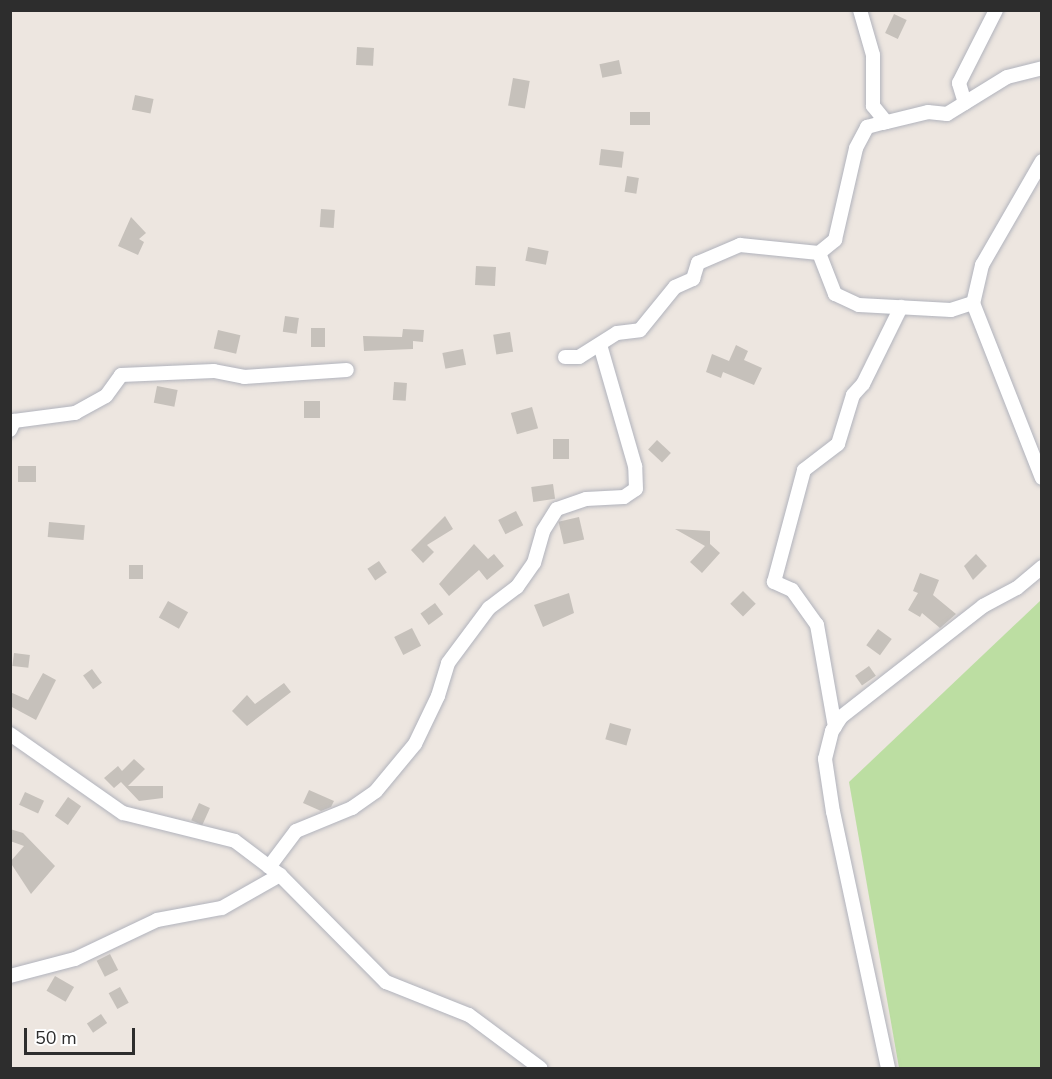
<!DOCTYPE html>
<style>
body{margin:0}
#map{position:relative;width:1052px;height:1079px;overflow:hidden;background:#ede6e0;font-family:"Nunito Sans",sans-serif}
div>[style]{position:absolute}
.green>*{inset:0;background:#bcdea2}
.building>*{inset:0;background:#c6c1bb;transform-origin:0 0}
.roads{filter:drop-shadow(0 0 2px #b1b3bc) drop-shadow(0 0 2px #b1b3bc)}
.street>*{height:14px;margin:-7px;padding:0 7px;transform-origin:7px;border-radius:7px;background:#fff}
span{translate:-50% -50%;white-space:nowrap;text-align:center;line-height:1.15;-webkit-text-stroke:6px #fff;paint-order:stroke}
.frame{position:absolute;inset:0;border:12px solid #2d2d2d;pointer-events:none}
.scale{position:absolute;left:24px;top:1028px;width:111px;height:27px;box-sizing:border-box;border:3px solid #2d2d2d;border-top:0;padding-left:8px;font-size:18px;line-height:21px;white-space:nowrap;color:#2d2d2d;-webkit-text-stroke:4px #fff;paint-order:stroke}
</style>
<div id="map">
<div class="green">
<div style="clip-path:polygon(1041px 600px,1041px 1068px,899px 1068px,849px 782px)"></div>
</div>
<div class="building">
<div style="left:894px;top:14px;width:14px;height:21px;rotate:25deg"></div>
<div style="left:357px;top:47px;width:17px;height:18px;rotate:3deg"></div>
<div style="left:619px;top:60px;width:14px;height:20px;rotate:78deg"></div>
<div style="left:513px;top:78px;width:17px;height:28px;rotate:10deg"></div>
<div style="left:135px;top:95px;width:19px;height:15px;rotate:12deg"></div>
<div style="left:630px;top:112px;width:20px;height:13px"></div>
<div style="left:601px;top:149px;width:23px;height:16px;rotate:7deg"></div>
<div style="left:627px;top:176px;width:12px;height:16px;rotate:9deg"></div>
<div style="left:321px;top:209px;width:14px;height:18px;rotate:4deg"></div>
<div style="clip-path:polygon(131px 217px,146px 233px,139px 239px,144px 242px,138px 255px,118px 246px)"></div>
<div style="left:528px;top:247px;width:21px;height:14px;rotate:11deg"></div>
<div style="left:476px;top:266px;width:20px;height:19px;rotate:3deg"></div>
<div style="left:285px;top:316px;width:14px;height:16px;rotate:8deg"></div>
<div style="left:311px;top:328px;width:14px;height:19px"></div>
<div style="clip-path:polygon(403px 329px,424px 330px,423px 342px,413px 341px,413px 349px,364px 351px,363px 336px,402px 337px)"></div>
<div style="left:218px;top:330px;width:23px;height:19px;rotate:13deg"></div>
<div style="left:510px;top:332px;width:20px;height:17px;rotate:81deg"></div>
<div style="clip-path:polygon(736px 345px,748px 351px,744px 360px,762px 368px,754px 385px,723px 372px,721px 378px,706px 372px,712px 354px,729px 361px)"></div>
<div style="left:463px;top:349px;width:16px;height:21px;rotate:79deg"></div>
<div style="left:394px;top:382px;width:13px;height:18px;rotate:4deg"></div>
<div style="left:157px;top:386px;width:21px;height:17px;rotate:11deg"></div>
<div style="left:304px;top:401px;width:16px;height:17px"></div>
<div style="left:532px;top:407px;width:22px;height:22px;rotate:74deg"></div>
<div style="left:553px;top:439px;width:16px;height:20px"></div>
<div style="left:657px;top:440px;width:19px;height:13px;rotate:43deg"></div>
<div style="left:18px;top:466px;width:18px;height:16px"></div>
<div style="left:553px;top:484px;width:15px;height:22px;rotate:82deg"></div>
<div style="left:516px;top:511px;width:16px;height:20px;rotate:63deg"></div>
<div style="clip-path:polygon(445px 516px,453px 529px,427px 545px,434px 552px,423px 563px,411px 550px)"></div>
<div style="left:579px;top:517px;width:23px;height:21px;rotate:77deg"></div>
<div style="left:49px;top:522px;width:36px;height:15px;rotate:5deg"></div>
<div style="clip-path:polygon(675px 529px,710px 531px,710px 544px,720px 553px,702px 573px,690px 562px,705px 546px)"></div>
<div style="clip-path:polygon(474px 544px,488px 559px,494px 554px,504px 566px,487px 580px,479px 570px,449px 596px,439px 584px)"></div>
<div style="clip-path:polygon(976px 554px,987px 566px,973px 580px,964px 566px)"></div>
<div style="left:379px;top:561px;width:14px;height:14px;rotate:56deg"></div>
<div style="left:129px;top:565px;width:14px;height:14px"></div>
<div style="clip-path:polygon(920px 573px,939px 580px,933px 595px,956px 614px,940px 628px,922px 613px,920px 617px,908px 610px,918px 593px,913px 591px)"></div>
<div style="left:743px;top:591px;width:18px;height:18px;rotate:45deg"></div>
<div style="clip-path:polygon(569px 593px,574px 613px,543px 627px,534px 605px)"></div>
<div style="left:168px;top:601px;width:23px;height:19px;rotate:29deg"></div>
<div style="left:435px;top:603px;width:14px;height:18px;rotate:54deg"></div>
<div style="left:412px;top:628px;width:20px;height:20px;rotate:63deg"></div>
<div style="left:878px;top:629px;width:17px;height:20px;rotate:36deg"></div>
<div style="left:14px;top:653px;width:16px;height:13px;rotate:7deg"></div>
<div style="left:869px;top:666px;width:12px;height:17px;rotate:55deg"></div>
<div style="left:92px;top:669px;width:17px;height:11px;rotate:54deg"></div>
<div style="clip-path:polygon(43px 673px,56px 680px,36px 720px,10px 706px,10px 692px,28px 700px)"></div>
<div style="clip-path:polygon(284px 683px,291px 692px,247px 726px,232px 711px,247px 695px,255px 704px)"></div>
<div style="left:610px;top:723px;width:22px;height:17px;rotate:16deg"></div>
<div style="clip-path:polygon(134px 759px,145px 769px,128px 786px,163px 786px,163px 798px,139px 801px,121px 782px,114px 788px,104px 778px,118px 766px,122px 771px)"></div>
<div style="clip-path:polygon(309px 790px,334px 801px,331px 807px,321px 811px,303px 803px)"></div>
<div style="left:25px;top:792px;width:21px;height:14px;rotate:25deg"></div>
<div style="left:68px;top:797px;width:16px;height:23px;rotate:35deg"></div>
<div style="left:199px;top:803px;width:12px;height:19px;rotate:24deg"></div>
<div style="clip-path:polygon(10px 829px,23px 833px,55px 866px,31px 894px,10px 862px,24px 846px,10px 841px)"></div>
<div style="left:110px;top:954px;width:18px;height:15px;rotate:63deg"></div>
<div style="left:55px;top:976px;width:22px;height:17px;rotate:30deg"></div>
<div style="left:120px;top:987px;width:18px;height:13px;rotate:61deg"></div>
<div style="left:101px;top:1014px;width:11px;height:17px;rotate:56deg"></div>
</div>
<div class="roads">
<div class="street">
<div style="left:965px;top:103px;width:21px;rotate:-107deg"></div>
<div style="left:959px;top:83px;width:82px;rotate:-63.1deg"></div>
<div style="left:883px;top:123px;width:46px;rotate:-13.7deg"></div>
<div style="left:928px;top:112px;width:19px;rotate:6deg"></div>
<div style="left:947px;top:114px;width:70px;rotate:-31.7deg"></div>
<div style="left:1007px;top:77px;width:36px;rotate:-14deg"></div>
<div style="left:1042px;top:161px;width:120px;rotate:120deg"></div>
<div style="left:982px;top:265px;width:39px;rotate:103deg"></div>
<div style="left:973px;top:303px;width:188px;rotate:68.5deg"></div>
<div style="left:819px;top:253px;width:21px;rotate:-39deg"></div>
<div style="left:835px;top:240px;width:94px;rotate:-77.1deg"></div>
<div style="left:856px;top:148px;width:24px;rotate:-62deg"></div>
<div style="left:867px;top:127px;width:20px;rotate:-15deg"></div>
<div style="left:886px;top:122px;width:21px;rotate:-129deg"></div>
<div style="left:873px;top:106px;width:51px;rotate:-90deg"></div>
<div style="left:873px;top:55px;width:47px;rotate:-106.1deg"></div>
<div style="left:565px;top:357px;width:14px"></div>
<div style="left:579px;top:357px;width:45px;rotate:-32.3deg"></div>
<div style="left:617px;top:333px;width:23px;rotate:-7deg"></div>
<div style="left:640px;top:330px;width:55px;rotate:-50.9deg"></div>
<div style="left:675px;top:287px;width:20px;rotate:-24deg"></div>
<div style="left:693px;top:279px;width:17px;rotate:-73deg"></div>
<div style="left:698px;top:263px;width:46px;rotate:-23.2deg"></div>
<div style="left:740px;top:245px;width:79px;rotate:5.8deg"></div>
<div style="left:819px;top:253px;width:44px;rotate:68.7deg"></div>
<div style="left:835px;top:294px;width:26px;rotate:25deg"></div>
<div style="left:859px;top:305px;width:92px;rotate:3.1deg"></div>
<div style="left:951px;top:310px;width:23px;rotate:-18deg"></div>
<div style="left:10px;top:430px;width:10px;rotate:-66deg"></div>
<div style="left:14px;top:421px;width:62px;rotate:-7.5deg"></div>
<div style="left:75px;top:413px;width:35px;rotate:-29deg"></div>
<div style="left:106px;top:396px;width:26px;rotate:-54deg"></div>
<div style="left:121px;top:375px;width:93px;rotate:-2.5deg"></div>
<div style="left:214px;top:371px;width:31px;rotate:11deg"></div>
<div style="left:244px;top:377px;width:103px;rotate:-3.9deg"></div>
<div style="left:835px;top:727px;width:104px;rotate:-100deg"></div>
<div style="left:817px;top:625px;width:43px;rotate:-125.5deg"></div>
<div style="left:792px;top:590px;width:20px;rotate:-156deg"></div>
<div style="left:774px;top:582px;width:116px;rotate:-75deg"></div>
<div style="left:804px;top:470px;width:43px;rotate:-37.4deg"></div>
<div style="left:838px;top:444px;width:51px;rotate:-73deg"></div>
<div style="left:853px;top:395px;width:15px;rotate:-48deg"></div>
<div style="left:863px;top:384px;width:86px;rotate:-63.7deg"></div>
<div style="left:10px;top:734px;width:138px;rotate:35deg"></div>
<div style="left:123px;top:813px;width:115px;rotate:14deg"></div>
<div style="left:235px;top:841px;width:56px;rotate:37.1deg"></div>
<div style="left:280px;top:875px;width:151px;rotate:45.3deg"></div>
<div style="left:386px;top:982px;width:89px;rotate:21.7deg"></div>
<div style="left:469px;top:1015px;width:89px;rotate:36.7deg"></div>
<div style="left:269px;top:867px;width:45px;rotate:-53.1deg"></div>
<div style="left:296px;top:831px;width:61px;rotate:-22.3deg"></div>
<div style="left:352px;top:808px;width:29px;rotate:-35deg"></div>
<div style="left:376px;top:791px;width:61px;rotate:-50.3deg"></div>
<div style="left:415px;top:744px;width:53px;rotate:-64.4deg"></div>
<div style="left:438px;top:696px;width:34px;rotate:-73deg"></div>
<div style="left:448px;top:663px;width:69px;rotate:-53.3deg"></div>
<div style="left:489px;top:608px;width:35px;rotate:-37deg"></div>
<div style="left:517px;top:587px;width:29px;rotate:-55deg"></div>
<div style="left:534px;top:563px;width:33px;rotate:-74deg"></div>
<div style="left:543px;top:531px;width:26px;rotate:-58deg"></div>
<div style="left:557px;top:509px;width:31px;rotate:-19deg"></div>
<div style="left:586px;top:499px;width:38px;rotate:-3deg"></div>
<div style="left:624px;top:497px;width:14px;rotate:-34deg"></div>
<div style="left:636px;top:489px;width:23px;rotate:-92deg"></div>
<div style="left:635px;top:466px;width:126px;rotate:-106.1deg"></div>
<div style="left:10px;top:976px;width:67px;rotate:-14.7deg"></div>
<div style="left:75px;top:959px;width:91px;rotate:-25.4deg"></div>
<div style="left:157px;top:920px;width:66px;rotate:-10.5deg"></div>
<div style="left:222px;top:908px;width:67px;rotate:-29.6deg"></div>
<div style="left:888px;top:1068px;width:262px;rotate:-102.1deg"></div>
<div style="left:833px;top:812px;width:54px;rotate:-98.6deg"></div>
<div style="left:825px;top:759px;width:29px;rotate:-76deg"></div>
<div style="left:832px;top:731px;width:17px;rotate:-57deg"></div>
<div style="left:841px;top:717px;width:180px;rotate:-38deg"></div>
<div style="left:983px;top:606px;width:38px;rotate:-28deg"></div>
<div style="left:1017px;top:588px;width:33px;rotate:-40deg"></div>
</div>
</div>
<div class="frame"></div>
<div class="scale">50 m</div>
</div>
